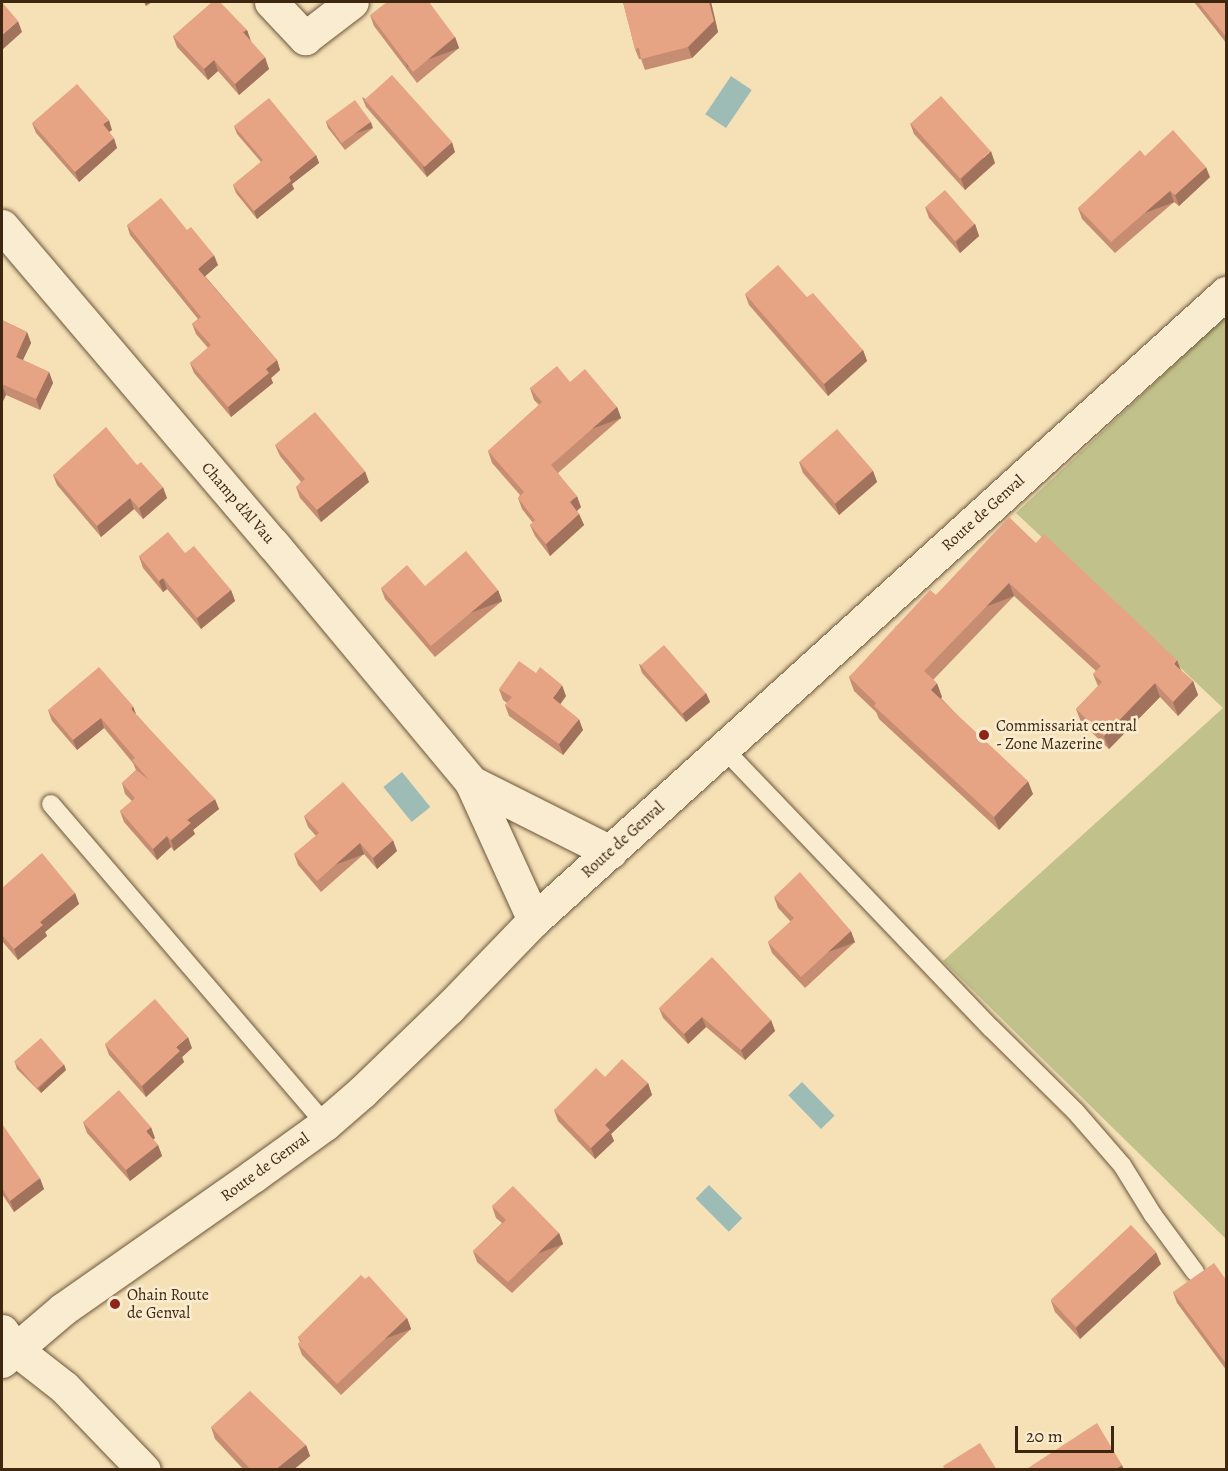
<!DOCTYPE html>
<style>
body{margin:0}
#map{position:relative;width:1228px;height:1471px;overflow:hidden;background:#f6e1b7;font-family:Alegreya,serif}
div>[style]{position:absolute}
.green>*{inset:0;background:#c1c28b}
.water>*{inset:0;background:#9ebcb6;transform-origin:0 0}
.roads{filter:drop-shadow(0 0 2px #6c563a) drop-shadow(0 0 2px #6c563a)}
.service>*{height:18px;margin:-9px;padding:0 9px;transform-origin:9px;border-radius:9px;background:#f9ecd0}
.minor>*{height:33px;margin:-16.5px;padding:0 16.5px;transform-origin:16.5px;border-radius:16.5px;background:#f9ecd0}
.secondary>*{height:33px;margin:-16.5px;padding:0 16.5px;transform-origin:16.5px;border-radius:16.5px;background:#f9ecd0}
.wall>*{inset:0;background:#c68d72}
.shaded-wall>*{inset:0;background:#a1735d;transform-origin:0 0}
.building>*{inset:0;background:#e6a485;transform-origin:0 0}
.dots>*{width:16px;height:16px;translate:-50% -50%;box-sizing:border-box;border:3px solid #f9ecd0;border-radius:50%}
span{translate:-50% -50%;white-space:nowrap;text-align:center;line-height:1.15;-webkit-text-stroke:5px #f9ecd0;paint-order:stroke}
.street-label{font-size:16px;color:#3e2711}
.poi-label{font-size:16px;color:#3e2711}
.left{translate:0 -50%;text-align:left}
.frame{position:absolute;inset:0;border:3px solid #3e2711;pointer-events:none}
.scale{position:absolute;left:1015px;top:1426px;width:99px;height:27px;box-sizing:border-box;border:3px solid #3e2711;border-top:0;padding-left:8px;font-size:18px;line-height:21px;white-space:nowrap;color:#3e2711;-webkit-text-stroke:4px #f9ecd0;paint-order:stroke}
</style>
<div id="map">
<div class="green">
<div style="clip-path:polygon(1226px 316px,1226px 1239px,943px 961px,1223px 708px,1016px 513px)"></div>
</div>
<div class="water">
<div style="left:731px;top:76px;width:25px;height:46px;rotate:34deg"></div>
<div style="left:402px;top:772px;width:45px;height:24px;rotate:51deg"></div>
<div style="left:802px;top:1082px;width:47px;height:19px;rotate:46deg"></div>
<div style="left:709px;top:1185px;width:47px;height:19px;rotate:45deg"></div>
</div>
<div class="roads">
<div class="service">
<div style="left:724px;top:749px;width:386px;rotate:46.3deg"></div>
<div style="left:991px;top:1028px;width:118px;rotate:44.7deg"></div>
<div style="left:1075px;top:1111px;width:72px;rotate:49deg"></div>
<div style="left:1122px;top:1165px;width:59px;rotate:58.2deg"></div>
<div style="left:1153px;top:1215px;width:71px;rotate:53.6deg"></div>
<div style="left:51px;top:804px;width:421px;rotate:49.4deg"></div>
</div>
<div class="minor">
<div style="left:271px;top:2px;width:50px;rotate:46.6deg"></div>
<div style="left:305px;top:38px;width:59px;rotate:-37.5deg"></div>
<div style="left:2px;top:226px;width:418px;rotate:49.6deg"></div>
<div style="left:273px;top:544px;width:310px;rotate:50.2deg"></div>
<div style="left:471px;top:782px;width:152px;rotate:65.5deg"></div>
<div style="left:471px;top:782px;width:156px;rotate:26.7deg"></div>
<div style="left:2px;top:1331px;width:21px;rotate:55deg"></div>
<div style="left:14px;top:1348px;width:63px;rotate:38deg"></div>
<div style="left:64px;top:1387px;width:115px;rotate:46.1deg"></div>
</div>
<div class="secondary">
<div style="left:2px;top:1361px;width:80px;rotate:-40.4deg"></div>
<div style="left:63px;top:1309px;width:232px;rotate:-35deg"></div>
<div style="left:253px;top:1176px;width:89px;rotate:-35.8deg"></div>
<div style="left:325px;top:1124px;width:50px;rotate:-41deg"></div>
<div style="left:363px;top:1091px;width:120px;rotate:-44deg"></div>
<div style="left:449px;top:1008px;width:122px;rotate:-46deg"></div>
<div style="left:534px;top:920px;width:934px;rotate:-42.18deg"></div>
</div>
</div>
<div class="wall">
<div style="clip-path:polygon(623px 2px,711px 2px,718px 32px,692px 58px,645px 70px,641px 59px,639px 59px,635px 49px)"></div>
<div style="clip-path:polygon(1194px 2px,1227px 2px,1227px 44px)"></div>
<div style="clip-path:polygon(370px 15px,455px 37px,459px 48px,417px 83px,374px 26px)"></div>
<div style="clip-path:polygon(247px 30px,250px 41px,269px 69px,239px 95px,218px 71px,208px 80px,177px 47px,173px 36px)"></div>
<div style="clip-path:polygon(362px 97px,455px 152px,427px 177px,366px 107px)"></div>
<div style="clip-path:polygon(326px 122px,373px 128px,345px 150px,328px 128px)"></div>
<div style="clip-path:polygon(32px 123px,112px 130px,109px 132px,117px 148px,79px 182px,36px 133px)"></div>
<div style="clip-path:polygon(910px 123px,995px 163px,965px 190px,914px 134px)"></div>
<div style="clip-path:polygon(234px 126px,316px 155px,319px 163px,292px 184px,294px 189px,257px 219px,236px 193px,233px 185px,261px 162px,237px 134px)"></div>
<div style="clip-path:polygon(1145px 156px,1210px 177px,1179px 206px,1174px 202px,1115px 253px,1082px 219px,1078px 208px)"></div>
<div style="clip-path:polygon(925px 207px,975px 224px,979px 236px,960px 253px,929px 218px)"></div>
<div style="clip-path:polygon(127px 225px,187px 230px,218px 265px,205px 276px,277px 360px,280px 370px,271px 378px,273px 383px,231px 417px,194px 373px,190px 363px,208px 348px,196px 334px,192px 324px,198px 319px,130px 235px)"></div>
<div style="clip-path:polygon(745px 294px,863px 350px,867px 361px,828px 396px,749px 305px)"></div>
<div style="clip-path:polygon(2px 320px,27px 332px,31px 343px,23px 360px,49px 372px,53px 383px,40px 410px,6px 395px,2px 403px)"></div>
<div style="clip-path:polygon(570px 382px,617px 407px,621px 418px,558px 473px,581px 507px,577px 511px,579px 514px,584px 525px,550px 556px,535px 536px,530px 525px,533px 523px,522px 509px,518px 498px,520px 495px,492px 463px,488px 451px,539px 405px,534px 400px,530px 388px)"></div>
<div style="clip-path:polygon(275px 445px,369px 482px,321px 522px,300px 498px,296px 487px,301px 482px,280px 456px)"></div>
<div style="clip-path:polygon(799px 462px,873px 471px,877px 482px,839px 515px,803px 473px)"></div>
<div style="clip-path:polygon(137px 465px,167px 498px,143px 519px,134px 509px,101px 537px,57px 485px,53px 475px)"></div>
<div style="clip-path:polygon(1036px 543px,1193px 681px,1198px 695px,1178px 716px,1160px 697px,1109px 749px,1081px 722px,1076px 709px,1098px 686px,1093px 674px,1096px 671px,1014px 596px,933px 680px,942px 697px,941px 698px,1033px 794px,999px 830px,879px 719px,876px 712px,854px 691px,849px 677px,936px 595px)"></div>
<div style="clip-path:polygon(185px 553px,231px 590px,235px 601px,201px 629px,167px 589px,163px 592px,143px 568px,139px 556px)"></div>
<div style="clip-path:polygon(425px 586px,498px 590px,502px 601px,435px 657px,385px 599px,381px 588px)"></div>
<div style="clip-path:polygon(639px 664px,706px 693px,710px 702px,686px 722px,642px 673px)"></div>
<div style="clip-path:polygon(499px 689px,566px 696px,560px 704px,583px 730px,563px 755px,509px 716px,505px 705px,507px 703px,503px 700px)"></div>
<div style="clip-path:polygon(48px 710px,137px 715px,219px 809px,193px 830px,195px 834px,174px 851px,171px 847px,157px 860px,124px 822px,120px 811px,132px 801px,125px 794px,122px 783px,136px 770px,133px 763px,104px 728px,77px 750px,52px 721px)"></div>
<div style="clip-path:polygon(304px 816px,397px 851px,377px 869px,364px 854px,321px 892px,298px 865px,294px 854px,316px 836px,308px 827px)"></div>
<div style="clip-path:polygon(2px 888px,75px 893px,79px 904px,45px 932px,47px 936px,18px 960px,2px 941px)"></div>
<div style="clip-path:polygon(774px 897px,855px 942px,805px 988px,772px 953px,768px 942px,791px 922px,778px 908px)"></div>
<div style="clip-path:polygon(659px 1008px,771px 1020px,775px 1031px,745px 1060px,706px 1027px,688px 1044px,663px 1018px)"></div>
<div style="clip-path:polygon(105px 1044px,192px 1048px,182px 1057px,184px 1062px,146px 1097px,109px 1055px)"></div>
<div style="clip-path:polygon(15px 1063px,66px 1070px,41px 1093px,17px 1069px)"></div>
<div style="clip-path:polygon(605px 1077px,648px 1083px,652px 1095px,611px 1134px,614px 1141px,595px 1159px,558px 1121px,554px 1110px)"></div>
<div style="clip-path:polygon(83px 1122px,155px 1138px,153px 1139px,158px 1145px,162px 1156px,130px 1181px,87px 1133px)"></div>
<div style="clip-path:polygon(2px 1124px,44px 1189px,14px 1212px,2px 1194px)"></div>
<div style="clip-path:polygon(492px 1206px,559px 1233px,563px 1244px,512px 1293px,477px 1262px,473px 1251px,502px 1223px,496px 1218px)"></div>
<div style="clip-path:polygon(1161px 1264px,1080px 1339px,1055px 1312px,1051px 1301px)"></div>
<div style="clip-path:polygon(1227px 1281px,1227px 1371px,1177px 1303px,1173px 1292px)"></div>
<div style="clip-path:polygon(407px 1318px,411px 1329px,341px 1395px,302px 1355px,298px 1344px,300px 1342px,298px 1337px)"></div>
<div style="clip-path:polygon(211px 1427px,306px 1445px,310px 1456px,293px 1470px,244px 1470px,215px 1439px)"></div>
</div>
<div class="shaded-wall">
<div style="clip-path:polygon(144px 2px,152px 2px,146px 6px)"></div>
<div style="clip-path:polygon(709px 2px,711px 2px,718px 32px,692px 58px,688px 47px)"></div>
<div style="clip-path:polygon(18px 21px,22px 32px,2px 50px,2px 35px)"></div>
<div style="clip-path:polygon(247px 30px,251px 41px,247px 44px,243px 32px)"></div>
<div style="left:455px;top:37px;width:12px;height:55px;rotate:70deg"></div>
<div style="clip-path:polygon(265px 57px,269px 69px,239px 95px,235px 84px)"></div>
<div style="clip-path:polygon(214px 60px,218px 71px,208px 80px,204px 69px)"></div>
<div style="clip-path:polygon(109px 120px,112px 130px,106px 134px,103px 124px)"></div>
<div style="left:371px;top:122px;width:6px;height:36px;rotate:72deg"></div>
<div style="clip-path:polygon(114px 138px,117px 148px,79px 182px,75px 172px)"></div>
<div style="clip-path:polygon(452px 142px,455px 152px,427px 177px,423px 167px)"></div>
<div style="clip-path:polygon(991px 151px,995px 163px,965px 190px,961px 179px)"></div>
<div style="clip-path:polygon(316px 155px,319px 163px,292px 184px,294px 189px,257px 219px,254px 211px,289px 177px)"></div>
<div style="clip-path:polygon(1206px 167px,1210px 177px,1179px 206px,1175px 195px)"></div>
<div style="left:1170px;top:191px;width:12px;height:78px;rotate:70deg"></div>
<div style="clip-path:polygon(975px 224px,979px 236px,960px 253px,956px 242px)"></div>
<div style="clip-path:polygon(214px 255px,218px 265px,202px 279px,198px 269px)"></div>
<div style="clip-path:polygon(27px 332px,31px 343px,19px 368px,16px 357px)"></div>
<div style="clip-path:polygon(863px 350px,867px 361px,828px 396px,824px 384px)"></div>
<div style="clip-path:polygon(277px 360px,280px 370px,271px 378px,273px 383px,231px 417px,228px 407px,266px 369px)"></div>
<div style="clip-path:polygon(49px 372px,53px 383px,40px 410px,36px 399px)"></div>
<div style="clip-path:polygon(2px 384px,6px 395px,2px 403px)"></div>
<div style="left:617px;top:407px;width:12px;height:88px;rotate:70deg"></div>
<div style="clip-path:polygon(365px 471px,369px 482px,321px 522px,317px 510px)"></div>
<div style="clip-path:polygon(873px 471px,877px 482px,839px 515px,835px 504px)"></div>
<div style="clip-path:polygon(163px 487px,167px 498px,143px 519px,139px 508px)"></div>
<div style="clip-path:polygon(577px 496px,581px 507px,574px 513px,570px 502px)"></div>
<div style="clip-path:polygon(130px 498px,134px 509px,101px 537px,97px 526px)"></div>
<div style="clip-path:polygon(579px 514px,584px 525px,550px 556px,546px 544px)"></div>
<div style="clip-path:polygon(163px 578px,167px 589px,163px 592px,159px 581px)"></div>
<div style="left:1009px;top:583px;width:14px;height:122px;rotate:69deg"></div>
<div style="clip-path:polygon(231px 590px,235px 601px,201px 629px,197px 618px)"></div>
<div style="left:498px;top:590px;width:12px;height:87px;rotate:70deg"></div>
<div style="clip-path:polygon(1177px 660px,1182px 673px,1174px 664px)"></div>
<div style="clip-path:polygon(1193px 681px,1198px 695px,1178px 716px,1173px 702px)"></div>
<div style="clip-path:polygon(937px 683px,942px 697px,936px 703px,931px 690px)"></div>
<div style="clip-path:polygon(1155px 683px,1160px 697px,1109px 749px,1104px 736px)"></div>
<div style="clip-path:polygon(562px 685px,566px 696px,557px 709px,553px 698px)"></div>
<div style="clip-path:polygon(706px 693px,710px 702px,686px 722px,682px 713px)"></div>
<div style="clip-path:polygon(133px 706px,137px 717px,131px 709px)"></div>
<div style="clip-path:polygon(101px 718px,104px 728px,77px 750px,73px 740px)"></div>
<div style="clip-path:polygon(579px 719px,583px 730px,563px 755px,559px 744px)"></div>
<div style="clip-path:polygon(1028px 781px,1033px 794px,999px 830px,994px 817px)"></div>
<div style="clip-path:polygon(215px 799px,219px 809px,193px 830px,195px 834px,174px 851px,171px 840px,187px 820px)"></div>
<div style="clip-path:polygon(167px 836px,171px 847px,157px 860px,153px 849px)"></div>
<div style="clip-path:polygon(393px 840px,397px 851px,377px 869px,373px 858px)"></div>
<div style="left:360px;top:843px;width:12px;height:57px;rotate:70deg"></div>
<div style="clip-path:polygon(75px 893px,79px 904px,45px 932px,47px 936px,18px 960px,14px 949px,40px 922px)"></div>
<div style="left:851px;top:931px;width:12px;height:68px;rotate:70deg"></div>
<div style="clip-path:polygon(702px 1017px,706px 1027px,688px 1044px,684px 1034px)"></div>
<div style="clip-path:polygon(771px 1020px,775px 1031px,745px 1060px,741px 1050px)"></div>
<div style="clip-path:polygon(188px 1037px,192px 1048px,182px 1057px,184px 1062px,146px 1097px,142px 1086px,176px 1047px)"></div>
<div style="clip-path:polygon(64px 1064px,66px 1070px,41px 1093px,39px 1088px)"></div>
<div style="clip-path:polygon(648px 1083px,652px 1095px,611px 1134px,614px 1141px,595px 1159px,591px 1148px,605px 1125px)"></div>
<div style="clip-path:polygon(151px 1127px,155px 1138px,150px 1142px,146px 1131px)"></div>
<div style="clip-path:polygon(158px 1145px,162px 1156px,130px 1181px,126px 1170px)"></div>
<div style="clip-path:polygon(40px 1178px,44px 1189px,14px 1212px,10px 1201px)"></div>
<div style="left:559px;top:1233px;width:12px;height:71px;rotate:70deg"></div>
<div style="clip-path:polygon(1156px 1252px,1161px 1264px,1080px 1339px,1076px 1328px)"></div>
<div style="left:407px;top:1318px;width:12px;height:96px;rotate:70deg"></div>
<div style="clip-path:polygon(306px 1445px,310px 1456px,293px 1470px,275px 1470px)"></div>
<div style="clip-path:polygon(1122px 1465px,1124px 1470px,1117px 1470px,1117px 1468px)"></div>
</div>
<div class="building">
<div style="clip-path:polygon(2px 2px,18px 21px,2px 35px)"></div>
<div style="clip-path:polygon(212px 2px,220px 2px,247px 30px,243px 32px,265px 57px,235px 84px,214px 60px,204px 69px,173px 36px)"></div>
<div style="clip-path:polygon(387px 2px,429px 2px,455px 37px,413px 72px,370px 15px)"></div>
<div style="clip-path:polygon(623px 2px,709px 2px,714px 21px,688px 47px,641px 59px,639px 48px,635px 49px)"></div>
<div style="clip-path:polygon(1198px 2px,1227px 2px,1227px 38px)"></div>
<div style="left:392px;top:75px;width:90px;height:37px;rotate:48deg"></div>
<div style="clip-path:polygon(77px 84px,109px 120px,103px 124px,114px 138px,75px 172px,32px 123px)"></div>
<div style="left:941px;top:96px;width:74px;height:41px;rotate:48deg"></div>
<div style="clip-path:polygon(269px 98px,316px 155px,289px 177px,291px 181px,254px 211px,233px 185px,263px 160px,234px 126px)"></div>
<div style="left:355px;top:100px;width:27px;height:36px;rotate:54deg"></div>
<div style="clip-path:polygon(1173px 130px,1206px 167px,1175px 195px,1170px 191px,1111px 242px,1078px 208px,1140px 150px,1145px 156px)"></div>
<div style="left:945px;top:190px;width:45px;height:26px;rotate:49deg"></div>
<div style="clip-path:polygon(161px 198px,187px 230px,191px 227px,214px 255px,198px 269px,277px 360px,266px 369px,269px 373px,228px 407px,190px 363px,211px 345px,192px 324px,201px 317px,127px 225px)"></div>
<div style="clip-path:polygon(778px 265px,807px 297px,813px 293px,863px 350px,824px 384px,745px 294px)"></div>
<div style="clip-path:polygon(2px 320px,27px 332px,16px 357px,49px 372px,36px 399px,2px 384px,2px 385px)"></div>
<div style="clip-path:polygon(557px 366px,570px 382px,585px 369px,617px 407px,551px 465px,577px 496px,570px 502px,579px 514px,546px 544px,530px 525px,535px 520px,518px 498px,524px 492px,488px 451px,542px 402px,530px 388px)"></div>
<div style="clip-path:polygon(315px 412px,365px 471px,317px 510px,296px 487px,305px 479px,275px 445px)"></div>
<div style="clip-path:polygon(106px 427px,137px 465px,141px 462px,163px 487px,139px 508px,130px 498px,97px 526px,53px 475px)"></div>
<div style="left:837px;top:429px;width:55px;height:50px;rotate:49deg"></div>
<div style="clip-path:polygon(1009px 517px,1036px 543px,1044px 534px,1177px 660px,1174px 664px,1193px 681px,1173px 702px,1155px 683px,1104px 736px,1076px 709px,1102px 682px,1093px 674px,1101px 666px,1009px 583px,924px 671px,937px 683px,931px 690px,1028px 781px,994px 817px,874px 706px,876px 703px,849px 677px,930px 590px,936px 595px)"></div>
<div style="clip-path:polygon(168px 532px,185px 553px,194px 546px,231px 590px,197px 618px,163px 578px,159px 581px,139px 556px)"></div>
<div style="clip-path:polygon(466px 551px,498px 590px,431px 646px,381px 588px,407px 565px,425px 586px)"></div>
<div style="left:664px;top:645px;width:64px;height:31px;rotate:49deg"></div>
<div style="clip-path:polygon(519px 661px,536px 673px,540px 667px,562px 685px,553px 698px,579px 719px,559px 744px,505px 705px,512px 697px,499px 689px)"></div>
<div style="clip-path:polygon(99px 667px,133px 706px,131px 709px,215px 799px,187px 820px,191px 823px,171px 840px,167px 836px,153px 849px,120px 811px,135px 798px,122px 783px,136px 770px,149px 780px,132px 760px,135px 758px,101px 718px,73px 740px,48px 710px)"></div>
<div style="clip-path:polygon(343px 782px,393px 840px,373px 858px,360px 843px,317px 881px,294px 854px,319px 833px,304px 816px)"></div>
<div style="clip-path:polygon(42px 853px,75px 893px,40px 922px,43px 925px,14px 949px,2px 935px,2px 888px)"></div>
<div style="clip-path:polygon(800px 872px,851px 931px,801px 977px,768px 942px,794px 918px,774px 897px)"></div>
<div style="clip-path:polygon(712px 957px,771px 1020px,741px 1050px,702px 1017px,684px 1034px,659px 1008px)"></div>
<div style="clip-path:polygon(155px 999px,188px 1037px,176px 1047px,180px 1051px,142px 1086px,105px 1044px)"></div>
<div style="left:41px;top:1038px;width:35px;height:36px;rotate:49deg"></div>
<div style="clip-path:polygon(622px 1059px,648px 1083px,605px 1125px,610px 1130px,591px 1148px,554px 1110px,596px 1068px,605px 1077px)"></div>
<div style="clip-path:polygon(119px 1090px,151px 1127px,146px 1131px,158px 1145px,126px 1170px,83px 1122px)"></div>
<div style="clip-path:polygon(2px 1124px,40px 1178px,10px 1201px,2px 1188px)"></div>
<div style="clip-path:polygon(513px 1186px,559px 1233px,508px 1282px,473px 1251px,506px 1220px,492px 1206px)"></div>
<div style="left:1131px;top:1225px;width:37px;height:110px;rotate:47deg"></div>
<div style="clip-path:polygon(1214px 1263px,1227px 1281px,1227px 1365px,1173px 1292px)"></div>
<div style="clip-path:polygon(361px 1275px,365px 1279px,369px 1276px,407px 1318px,337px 1384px,298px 1344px,301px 1341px,298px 1337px)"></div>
<div style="clip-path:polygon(250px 1391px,306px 1445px,275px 1470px,251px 1470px,211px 1427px)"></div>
<div style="clip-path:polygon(1097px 1423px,1122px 1465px,1117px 1468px,1118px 1470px,1025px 1470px)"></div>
<div style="clip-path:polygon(980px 1443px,997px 1470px,945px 1470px,943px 1466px)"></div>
</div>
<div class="dots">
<div style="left:984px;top:735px;background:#8f2418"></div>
<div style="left:115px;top:1304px;background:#8f2418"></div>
</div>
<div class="street-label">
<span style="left:238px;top:503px;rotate:49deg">Champ d'Al Vau</span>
<span style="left:983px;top:513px;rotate:-42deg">Route de Genval</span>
<span style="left:623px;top:840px;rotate:-42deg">Route de Genval</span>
<span style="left:265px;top:1167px;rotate:-36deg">Route de Genval</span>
</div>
<div class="poi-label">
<span class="left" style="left:996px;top:735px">Commissariat central<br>- Zone Mazerine</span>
<span class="left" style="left:127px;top:1304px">Ohain Route<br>de Genval</span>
</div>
<div class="frame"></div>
<div class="scale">20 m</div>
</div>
